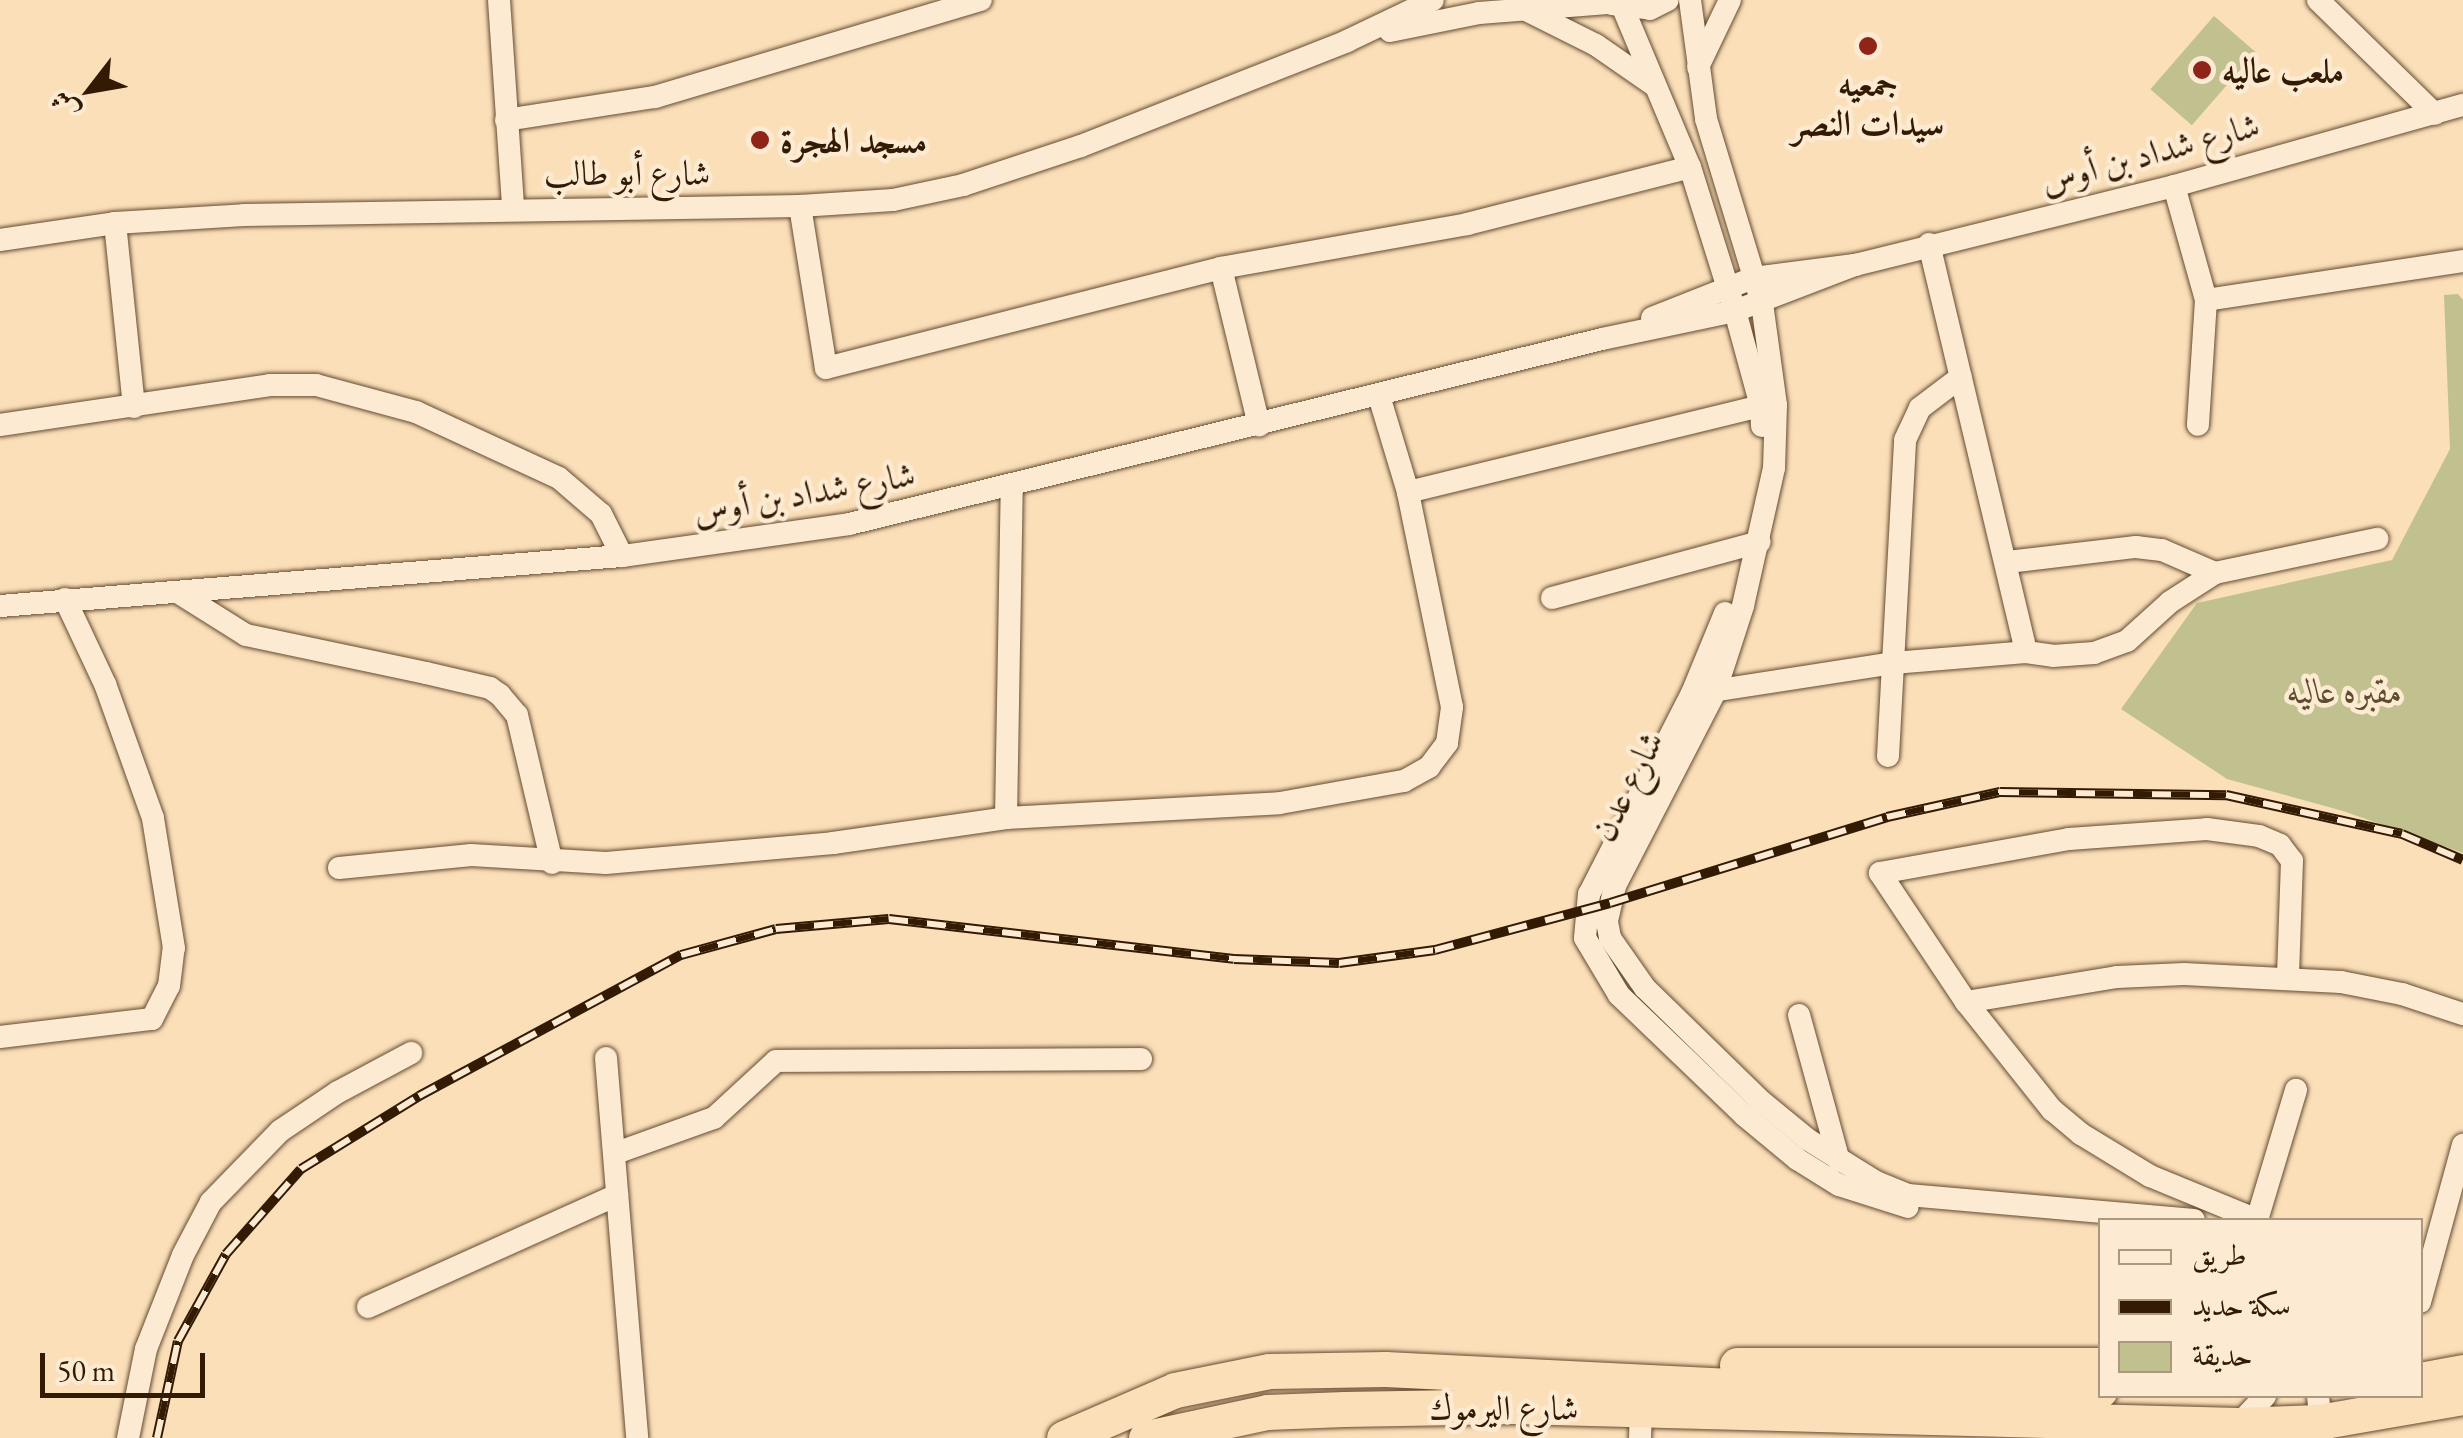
<!DOCTYPE html>
<meta charset="utf-8">
<style>
body{margin:0}
#map{position:relative;width:2463px;height:1438px;overflow:hidden;background:#fadfb9;font-family:"EB Garamond",Amiri,serif}
div>[style]{position:absolute}
.green>*{inset:0;background:#c0c18e;transform-origin:0 0}
.roads{filter:drop-shadow(0 0 2px #654b30) drop-shadow(0 0 2px #654b30)}
.minor>*{height:22px;margin:-11px;padding:0 11px;transform-origin:11px;border-radius:11px;background:#fcead2}
.highway>*{height:35px;margin:-17.5px;padding:0 17.5px;transform-origin:17.5px;border-radius:17.5px;background:#fadfb9}
.rail>*{height:10px;margin-top:-5px;transform-origin:0;background:repeating-linear-gradient(90deg,#fcead2 0 19px,#331a03 0 38px);box-sizing:border-box;border-block:2px solid #331a03}
.dots>*{width:28px;height:28px;translate:-50% -50%;box-sizing:border-box;border:5px solid #fcead2;border-radius:50%}
span{translate:-50% -50%;white-space:nowrap;text-align:center;line-height:1.15;-webkit-text-stroke:9px #fcead2;paint-order:stroke}
.poi-label{font-size:35px;color:#331a03;font-weight:700}
.left{translate:0 -50%;text-align:left}
.street-label{font-size:35px;color:#331a03}
.park-label{font-size:35px;color:#5d4c2d;font-style:italic}
.legend{position:absolute;left:2098px;top:1218px;width:325px;height:180px;box-sizing:border-box;background:#fcead2;border:2px solid #ac977f;margin:0;padding:12px 18px;list-style:none;font-size:30px;color:#331a03}
.legend li{display:flex;align-items:center;gap:20px;height:50px}
.legend b{width:50px;border:2px solid #ac977f}
.north{position:absolute;left:40px;top:40px;width:100px;height:100px;-webkit-text-stroke:8px #fcead2;paint-order:stroke;rotate:239deg;font-size:28px;font-weight:700;line-height:40px;text-align:center;color:#331a03}
.north::after{content:'';display:block;margin:auto;width:35px;height:45px;background:#331a03;clip-path:polygon(50% 0,100% 100%,50% 72%,0 100%)}
.scale{position:absolute;left:40px;top:1353px;width:165px;height:45px;box-sizing:border-box;border:5px solid #331a03;border-top:0;padding-left:12px;font-size:30px;line-height:35px;white-space:nowrap;color:#331a03;-webkit-text-stroke:8px #fcead2;paint-order:stroke}
</style>
<div id="map">
<div class="green">
<div style="left:2214px;top:16px;width:55px;height:97px;rotate:41deg"></div>
<div style="clip-path:polygon(2458px 294px,2463px 300px,2463px 853px,2343px 811px,2227px 779px,2121px 709px,2197px 603px,2392px 560px,2450px 449px,2444px 295px)"></div>
</div>
<div class="roads">
<div class="minor">
<div style="left:499px;top:0;width:208px;rotate:86.1deg"></div>
<div style="left:1690px;top:0;width:120px;rotate:82.3deg"></div>
<div style="left:1706px;top:119px;width:192px;rotate:73.1deg"></div>
<div style="left:1762px;top:303px;width:103px;rotate:82.2deg"></div>
<div style="left:1776px;top:405px;width:63px;rotate:91.8deg"></div>
<div style="left:1774px;top:468px;width:141px;rotate:102.7deg"></div>
<div style="left:1743px;top:606px;width:90px;rotate:108deg"></div>
<div style="left:1715px;top:692px;width:218px;rotate:117.3deg"></div>
<div style="left:1615px;top:886px;width:37px;rotate:103deg"></div>
<div style="left:1607px;top:922px;width:16px;rotate:79deg"></div>
<div style="left:1610px;top:938px;width:61px;rotate:55deg"></div>
<div style="left:1645px;top:988px;width:163px;rotate:44.3deg"></div>
<div style="left:1762px;top:1102px;width:58px;rotate:39.4deg"></div>
<div style="left:1807px;top:1139px;width:81px;rotate:31.9deg"></div>
<div style="left:1876px;top:1182px;width:35px;rotate:22deg"></div>
<div style="left:1908px;top:1195px;width:287px;rotate:5deg"></div>
<div style="left:2318px;top:0;width:163px;rotate:44.3deg"></div>
<div style="left:1612px;top:4px;width:38px;rotate:7deg"></div>
<div style="left:1650px;top:9px;width:20px;rotate:-27deg"></div>
<div style="left:1623px;top:8px;width:173px;rotate:67.2deg"></div>
<div style="left:1690px;top:167px;width:151px;rotate:72.6deg"></div>
<div style="left:1735px;top:311px;width:98px;rotate:74.7deg"></div>
<div style="left:1761px;top:406px;width:20px;rotate:87deg"></div>
<div style="left:1528px;top:11px;width:76px;rotate:26.6deg"></div>
<div style="left:1596px;top:45px;width:72px;rotate:34.8deg"></div>
<div style="left:1390px;top:31px;width:91px;rotate:-11.4deg"></div>
<div style="left:1479px;top:13px;width:129px;rotate:-4.4deg"></div>
<div style="left:1698px;top:67px;width:74px;rotate:-64.5deg"></div>
<div style="left:506px;top:120px;width:151px;rotate:-8.8deg"></div>
<div style="left:655px;top:97px;width:340px;rotate:-16.6deg"></div>
<div style="left:2174px;top:186px;width:118px;rotate:74.3deg"></div>
<div style="left:2206px;top:300px;width:125px;rotate:93.7deg"></div>
<div style="left:800px;top:206px;width:164px;rotate:80.9deg"></div>
<div style="left:826px;top:368px;width:407px;rotate:-14.2deg"></div>
<div style="left:1221px;top:268px;width:250px;rotate:-10.1deg"></div>
<div style="left:1467px;top:224px;width:230px;rotate:-14.3deg"></div>
<div style="left:115px;top:223px;width:185px;rotate:84.1deg"></div>
<div style="left:0;top:240px;width:116px;rotate:-8.4deg"></div>
<div style="left:115px;top:223px;width:129px;rotate:-3.5deg"></div>
<div style="left:244px;top:215px;width:556px;rotate:-0.93deg"></div>
<div style="left:800px;top:206px;width:93px;rotate:-3.7deg"></div>
<div style="left:893px;top:200px;width:72px;rotate:-12.1deg"></div>
<div style="left:963px;top:185px;width:124px;rotate:-18.3deg"></div>
<div style="left:1081px;top:146px;width:286px;rotate:-21.5deg"></div>
<div style="left:1347px;top:41px;width:95px;rotate:-25.5deg"></div>
<div style="left:1929px;top:244px;width:419px;rotate:76.6deg"></div>
<div style="left:1221px;top:268px;width:162px;rotate:76.4deg"></div>
<div style="left:2206px;top:300px;width:260px;rotate:-8.6deg"></div>
<div style="left:1652px;top:318px;width:109px;rotate:-21.6deg"></div>
<div style="left:1753px;top:278px;width:103px;rotate:-7.3deg"></div>
<div style="left:1855px;top:265px;width:329px;rotate:-13.9deg"></div>
<div style="left:2174px;top:186px;width:300px;rotate:-15.7deg"></div>
<div style="left:0;top:425px;width:273px;rotate:-8.4deg"></div>
<div style="left:270px;top:385px;width:46px"></div>
<div style="left:316px;top:385px;width:104px;rotate:15.1deg"></div>
<div style="left:416px;top:412px;width:157px;rotate:24.8deg"></div>
<div style="left:559px;top:478px;width:55px;rotate:40.6deg"></div>
<div style="left:601px;top:514px;width:47px;rotate:63.4deg"></div>
<div style="left:1408px;top:492px;width:363px;rotate:-13.7deg"></div>
<div style="left:2008px;top:562px;width:129px;rotate:-6.7deg"></div>
<div style="left:2136px;top:547px;width:26px;rotate:7deg"></div>
<div style="left:2162px;top:550px;width:58px;rotate:23.5deg"></div>
<div style="left:179px;top:593px;width:79px;rotate:32.1deg"></div>
<div style="left:246px;top:635px;width:184px;rotate:11.9deg"></div>
<div style="left:426px;top:673px;width:66px;rotate:13.2deg"></div>
<div style="left:490px;top:688px;width:12px;rotate:35deg"></div>
<div style="left:500px;top:695px;width:26px;rotate:50deg"></div>
<div style="left:517px;top:715px;width:152px;rotate:76.7deg"></div>
<div style="left:1552px;top:598px;width:215px;rotate:-15.1deg"></div>
<div style="left:0;top:606px;width:624px;rotate:-4.6deg"></div>
<div style="left:622px;top:556px;width:229px;rotate:-8deg"></div>
<div style="left:849px;top:524px;width:775px;rotate:-13.8deg"></div>
<div style="left:1602px;top:339px;width:136px;rotate:-11.9deg"></div>
<div style="left:1735px;top:311px;width:129px;rotate:-21deg"></div>
<div style="left:1725px;top:613px;width:87px;rotate:112.4deg"></div>
<div style="left:1692px;top:693px;width:226px;rotate:117.1deg"></div>
<div style="left:1589px;top:894px;width:44px;rotate:95.2deg"></div>
<div style="left:1585px;top:938px;width:66px;rotate:59.2deg"></div>
<div style="left:1619px;top:995px;width:173px;rotate:43.8deg"></div>
<div style="left:1744px;top:1115px;width:69px;rotate:39.7deg"></div>
<div style="left:1797px;top:1159px;width:49px;rotate:31.8deg"></div>
<div style="left:1839px;top:1185px;width:72px;rotate:17.7deg"></div>
<div style="left:1706px;top:692px;width:189px;rotate:-8.8deg"></div>
<div style="left:1893px;top:663px;width:133px;rotate:-4.7deg"></div>
<div style="left:2026px;top:652px;width:27px;rotate:8deg"></div>
<div style="left:2053px;top:656px;width:41px;rotate:-4.2deg"></div>
<div style="left:2094px;top:653px;width:35px;rotate:-20deg"></div>
<div style="left:2127px;top:641px;width:58px;rotate:-42.2deg"></div>
<div style="left:2170px;top:602px;width:54px;rotate:-32.8deg"></div>
<div style="left:2215px;top:573px;width:166px;rotate:-11.9deg"></div>
<div style="left:1888px;top:756px;width:316px;rotate:-86.9deg"></div>
<div style="left:1905px;top:440px;width:35px;rotate:-65deg"></div>
<div style="left:1920px;top:408px;width:51px;rotate:-37.1deg"></div>
<div style="left:1006px;top:818px;width:332px;rotate:-89deg"></div>
<div style="left:339px;top:868px;width:133px;rotate:-5.6deg"></div>
<div style="left:471px;top:855px;width:135px;rotate:3.4deg"></div>
<div style="left:606px;top:863px;width:228px;rotate:-5deg"></div>
<div style="left:833px;top:843px;width:175px;rotate:-8.2deg"></div>
<div style="left:1006px;top:818px;width:274px;rotate:-3.1deg"></div>
<div style="left:1280px;top:803px;width:126px;rotate:-10.1deg"></div>
<div style="left:1404px;top:781px;width:29px;rotate:-29deg"></div>
<div style="left:1429px;top:767px;width:30px;rotate:-53deg"></div>
<div style="left:1447px;top:743px;width:36px;rotate:-82deg"></div>
<div style="left:1452px;top:707px;width:219px;rotate:-101.6deg"></div>
<div style="left:1408px;top:492px;width:100px;rotate:-106.8deg"></div>
<div style="left:1966px;top:1002px;width:153px;rotate:-9.4deg"></div>
<div style="left:2117px;top:977px;width:67px;rotate:-2.6deg"></div>
<div style="left:2184px;top:974px;width:157px;rotate:2.9deg"></div>
<div style="left:2341px;top:982px;width:62px;rotate:11.1deg"></div>
<div style="left:2402px;top:994px;width:64px;rotate:18.2deg"></div>
<div style="left:1799px;top:1015px;width:151px;rotate:74.7deg"></div>
<div style="left:0;top:1037px;width:153px;rotate:-6.8deg"></div>
<div style="left:152px;top:1019px;width:37px;rotate:-63deg"></div>
<div style="left:169px;top:986px;width:38px;rotate:-83deg"></div>
<div style="left:174px;top:948px;width:132px;rotate:-99.2deg"></div>
<div style="left:153px;top:818px;width:142px;rotate:-109.7deg"></div>
<div style="left:105px;top:684px;width:94px;rotate:-115.2deg"></div>
<div style="left:606px;top:1058px;width:381px;rotate:85.3deg"></div>
<div style="left:616px;top:1153px;width:104px;rotate:-19.7deg"></div>
<div style="left:714px;top:1118px;width:84px;rotate:-42.6deg"></div>
<div style="left:776px;top:1061px;width:365px;rotate:-0.3deg"></div>
<div style="left:2257px;top:1220px;width:116px;rotate:-157.6deg"></div>
<div style="left:2150px;top:1176px;width:81px;rotate:-148.7deg"></div>
<div style="left:2081px;top:1134px;width:38px;rotate:-140deg"></div>
<div style="left:2052px;top:1110px;width:138px;rotate:-128.5deg"></div>
<div style="left:1966px;top:1002px;width:155px;rotate:-123.7deg"></div>
<div style="left:1880px;top:873px;width:192px;rotate:-10.2deg"></div>
<div style="left:2069px;top:839px;width:138px;rotate:-4.1deg"></div>
<div style="left:2207px;top:829px;width:52px;rotate:7.7deg"></div>
<div style="left:2259px;top:836px;width:23px;rotate:23deg"></div>
<div style="left:2280px;top:845px;width:20px;rotate:53deg"></div>
<div style="left:2292px;top:861px;width:117px;rotate:92deg"></div>
<div style="left:2257px;top:1220px;width:136px;rotate:-73.3deg"></div>
<div style="left:2420px;top:1302px;width:163px;rotate:-74.7deg"></div>
<div style="left:368px;top:1307px;width:273px;rotate:-24.2deg"></div>
<div style="left:2318px;top:1396px;width:39px;rotate:84deg"></div>
<div style="left:2238px;top:1425px;width:40px;rotate:-47deg"></div>
<div style="left:128px;top:1438px;width:91px;rotate:-78.6deg"></div>
<div style="left:146px;top:1349px;width:101px;rotate:-68.5deg"></div>
<div style="left:183px;top:1255px;width:60px;rotate:-62.2deg"></div>
<div style="left:211px;top:1202px;width:99px;rotate:-45.8deg"></div>
<div style="left:280px;top:1131px;width:70px;rotate:-33.9deg"></div>
<div style="left:338px;top:1092px;width:83px;rotate:-28.1deg"></div>
<div style="left:1640px;top:1438px;width:29px;rotate:-88deg"></div>
</div>
<div class="highway">
<div style="left:1737px;top:1365px;width:363px"></div>
<div style="left:2420px;top:1380px;width:44px;rotate:-10.5deg"></div>
<div style="left:1064px;top:1438px;width:121px;rotate:-23.4deg"></div>
<div style="left:1175px;top:1390px;width:96px;rotate:-11.4deg"></div>
<div style="left:1269px;top:1371px;width:116px;rotate:-1deg"></div>
<div style="left:1385px;top:1369px;width:407px;rotate:2.8deg"></div>
<div style="left:1792px;top:1389px;width:308px;rotate:0.2deg"></div>
<div style="left:1146px;top:1438px;width:124px;rotate:-12.1deg"></div>
<div style="left:1267px;top:1412px;width:77px;rotate:-2.2deg"></div>
<div style="left:1344px;top:1409px;width:170px;rotate:-1deg"></div>
<div style="left:1514px;top:1406px;width:724px;rotate:1.5deg"></div>
<div style="left:2238px;top:1425px;width:80px;rotate:-2.1deg"></div>
<div style="left:2318px;top:1422px;width:147px;rotate:-9.8deg"></div>
</div>
</div>
<div class="rail">
<div style="left:157px;top:1438px;width:99px;rotate:-77.8deg"></div>
<div style="left:178px;top:1341px;width:99px;rotate:-61.1deg"></div>
<div style="left:226px;top:1254px;width:113px;rotate:-48.6deg"></div>
<div style="left:301px;top:1169px;width:139px;rotate:-31.7deg"></div>
<div style="left:419px;top:1096px;width:298px;rotate:-28.3deg"></div>
<div style="left:681px;top:955px;width:98px;rotate:-15.3deg"></div>
<div style="left:776px;top:929px;width:113px;rotate:-5.1deg"></div>
<div style="left:889px;top:919px;width:347px;rotate:6.6deg"></div>
<div style="left:1234px;top:959px;width:105px;rotate:2.2deg"></div>
<div style="left:1339px;top:963px;width:97px;rotate:-7.7deg"></div>
<div style="left:1435px;top:950px;width:181px;rotate:-15deg"></div>
<div style="left:1610px;top:903px;width:290px;rotate:-17.2deg"></div>
<div style="left:1887px;top:817px;width:116px;rotate:-12.5deg"></div>
<div style="left:2000px;top:792px;width:226px;rotate:0.8deg"></div>
<div style="left:2226px;top:795px;width:180px;rotate:12.5deg"></div>
<div style="left:2402px;top:834px;width:66px;rotate:23.1deg"></div>
</div>
<div class="dots">
<div style="left:1868px;top:46px;background:#8f2418"></div>
<div style="left:2202px;top:70px;background:#8f2418"></div>
<div style="left:760px;top:140px;background:#8f2418"></div>
</div>
<div class="poi-label">
<span class="left" style="left:2222px;top:70px">ملعب عاليه</span>
<span style="left:1868px;top:103px">جمعيه<br>سيدات النصر</span>
<span class="left" style="left:780px;top:140px">مسجد الهجرة</span>
</div>
<div class="street-label">
<span style="left:2150px;top:153px;rotate:-15deg">شارع شداد بن أوس</span>
<span style="left:627px;top:173px">شارع أبو طالب</span>
<span style="left:804px;top:493px;rotate:-10deg">شارع شداد بن أوس</span>
<span style="left:1627px;top:786px;rotate:-63deg">شارع عدن</span>
<span style="left:1504px;top:1408px">شارع اليرموك</span>
</div>
<div class="park-label">
<span style="left:2345px;top:691px">مقبره عاليه</span>
</div>
<ul class="legend">
<li><b style="height:12px;background:#fcead2"></b>طريق</li>
<li><b style="height:12px;background:#331a03"></b>سكة حديد</li>
<li><b style="height:28px;background:#c0c18e"></b>حديقة</li>
</ul>
<div class="north">ش</div>
<div class="scale">50 m</div>
</div>
